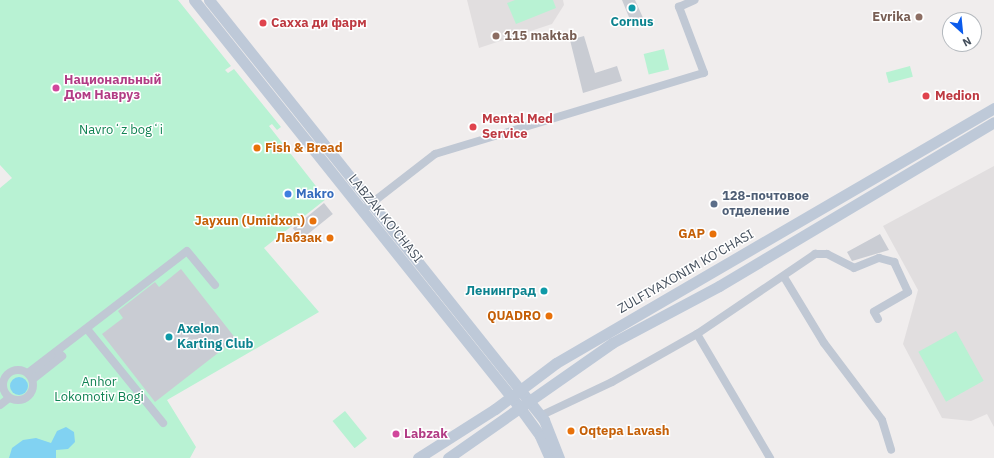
<!DOCTYPE html>
<meta charset="utf-8">
<style>
body{margin:0}
#map{position:relative;width:994px;height:458px;overflow:hidden;background:#f0eded;font-family:"IBM Plex Sans",sans-serif}
div>[style]{position:absolute}
.education>*{inset:0;background:#e1dedf}
.green>*{inset:0;background:#b8f2d3;transform-origin:0 0}
.water>*{inset:0;background:#81d2f2}
.round{border-radius:50%}
.building>*{inset:0;background:#c9ccd3;transform-origin:0 0}
.street>*{height:8px;margin:-4px;padding:0 4px;transform-origin:4px;border-radius:4px;background:#c0c8d4}
.street>.ring{margin:-4px;padding:0;box-sizing:content-box;background:none;border:8px solid #c0c8d4;border-radius:50%}
.secondary>*{height:11px;margin:-5.5px;padding:0 5.5px;transform-origin:5.5px;border-radius:5.5px;background:#bec9d8}
.dots>*{width:11px;height:11px;translate:-50% -50%;box-sizing:border-box;border:2px solid #fff;border-radius:50%}
span{translate:-50% -50%;white-space:nowrap;text-align:center;line-height:1.15;-webkit-text-stroke:3px #fff;paint-order:stroke}
.education-label{font-size:13px;color:#785e54;font-weight:700}
.right{translate:-100% -50%;text-align:right}
.left{translate:0 -50%;text-align:left}
.culture-label{font-size:13px;color:#0d838f;font-weight:700}
.health-label{font-size:13px;color:#be3a42;font-weight:700}
.hotel-label{font-size:13px;color:#b23c85;font-weight:700}
.park-label{font-size:13px;color:#108353}
.food-label{font-size:13px;color:#c56008;font-weight:700}
.shop-label{font-size:13px;color:#366cbe;font-weight:700}
.service-label{font-size:13px;color:#4e5e75;font-weight:700}
.street-label{font-size:13px;color:#444f5c}
.north{position:absolute;left:942px;top:12px;width:40px;height:40px;box-sizing:border-box;background:#fff;border:1px solid #b4b9be;border-radius:50%;rotate:153deg;font-size:11px;font-weight:700;line-height:16px;text-align:center;color:#444f5c}
.north::after{content:'';display:block;margin:auto;width:14px;height:18px;background:#0b5bec;clip-path:polygon(50% 0,100% 100%,50% 72%,0 100%)}
</style>
<div id="map">
<div class="education">
<div style="clip-path:polygon(467px 0,563px 0,564px 5px,552px 24px,479px 48px)"></div>
<div style="clip-path:polygon(994px 166px,994px 427px,987px 414px,971px 421px,942px 418px,903px 344px,918px 290px,883px 226px)"></div>
</div>
<div class="green">
<div style="clip-path:polygon(0 0,178px 0,231px 66px,225px 70px,228px 73px,234px 69px,281px 127px,277px 130px,272px 124px,269px 126px,326px 199px,264px 248px,319px 312px,167px 400px,196px 447px,190px 458px,0 458px,0 188px,12px 178px,0 165px)"></div>
<div style="clip-path:polygon(515px 0,553px 0,556px 8px,516px 24px,507px 3px)"></div>
<div style="left:664px;top:49px;width:21px;height:21px;rotate:76deg"></div>
<div style="left:910px;top:66px;width:11px;height:25px;rotate:75deg"></div>
<div style="left:956px;top:331px;width:57px;height:43px;rotate:61deg"></div>
<div style="left:345px;top:411px;width:35px;height:16px;rotate:51deg"></div>
</div>
<div class="water">
<div class="round" style="left:10px;top:377px;width:18px;height:18px"></div>
<div style="clip-path:polygon(66px 427px,74px 432px,75px 442px,68px 449px,56px 450px,56px 458px,9px 458px,12px 448px,23px 440px,36px 438px,51px 443px,57px 431px)"></div>
</div>
<div class="building">
<div style="clip-path:polygon(622px 0,635px 0,644px 20px,633px 27px)"></div>
<div style="clip-path:polygon(584px 36px,595px 73px,617px 66px,622px 81px,583px 93px,570px 40px)"></div>
<div style="left:324px;top:203px;width:14px;height:40px;rotate:51deg"></div>
<div style="clip-path:polygon(880px 234px,889px 250px,852px 261px,847px 252px)"></div>
<div style="clip-path:polygon(181px 269px,236px 339px,155px 402px,102px 334px,123px 318px,118px 311px,155px 282px,159px 287px)"></div>
</div>
<div class="street">
<div style="left:368px;top:206px;width:85px;rotate:-37.8deg"></div>
<div style="left:435px;top:154px;width:281px;rotate:-16.8deg"></div>
<div style="left:704px;top:73px;width:71px;rotate:-110.7deg"></div>
<div style="left:679px;top:7px;width:17px;rotate:-24deg"></div>
<div style="left:784px;top:277px;width:77px;rotate:58.8deg"></div>
<div style="left:824px;top:343px;width:96px;rotate:53deg"></div>
<div style="left:882px;top:420px;width:31px;rotate:73deg"></div>
<div style="left:87px;top:329px;width:121px;rotate:51deg"></div>
<div style="left:697px;top:334px;width:144px;rotate:59.5deg"></div>
<div class="ring" style="left:3px;top:370px;width:22px;height:22px"></div>
<div style="left:28px;top:373px;width:200px;rotate:-37.5deg"></div>
<div style="left:187px;top:251px;width:44px;rotate:50.5deg"></div>
<div style="left:33px;top:379px;width:37px;rotate:-38deg"></div>
<div style="left:62px;top:356px;width:6px;rotate:-135deg"></div>
<div style="left:0;top:405px;width:11px;rotate:-38deg"></div>
<div style="left:540px;top:416px;width:80px;rotate:-25.3deg"></div>
<div style="left:612px;top:382px;width:98px;rotate:-29.5deg"></div>
<div style="left:697px;top:334px;width:143px;rotate:-34.1deg"></div>
<div style="left:815px;top:254px;width:12px"></div>
<div style="left:827px;top:254px;width:30px;rotate:27deg"></div>
<div style="left:854px;top:268px;width:27px;rotate:-22deg"></div>
<div style="left:879px;top:258px;width:16px;rotate:15deg"></div>
<div style="left:894px;top:262px;width:33px;rotate:65deg"></div>
<div style="left:908px;top:292px;width:39px;rotate:150deg"></div>
<div style="left:874px;top:312px;width:8px;rotate:60deg"></div>
</div>
<div class="secondary">
<div style="left:194px;top:0;width:522px;rotate:51.37deg"></div>
<div style="left:520px;top:408px;width:34px;rotate:54deg"></div>
<div style="left:540px;top:436px;width:24px;rotate:66deg"></div>
<div style="left:209px;top:0;width:537px;rotate:51.42deg"></div>
<div style="left:544px;top:420px;width:41px;rotate:68.5deg"></div>
<div style="left:418px;top:458px;width:91px;rotate:-32.5deg"></div>
<div style="left:495px;top:409px;width:76px;rotate:-37deg"></div>
<div style="left:556px;top:363px;width:507px;rotate:-30.21deg"></div>
<div style="left:448px;top:458px;width:200px;rotate:-35deg"></div>
<div style="left:612px;top:343px;width:121px;rotate:-28deg"></div>
<div style="left:719px;top:286px;width:320px;rotate:-30.8deg"></div>
</div>
<div class="dots">
<div style="left:632px;top:8px;background:#0f9aa8"></div>
<div style="left:919px;top:17px;background:#8d6e63"></div>
<div style="left:263px;top:23px;background:#e0444e"></div>
<div style="left:496px;top:36px;background:#8d6e63"></div>
<div style="left:56px;top:88px;background:#d1479c"></div>
<div style="left:926px;top:96px;background:#e0444e"></div>
<div style="left:473px;top:127px;background:#e0444e"></div>
<div style="left:257px;top:148px;background:#e8710a"></div>
<div style="left:288px;top:194px;background:#3f7fe0"></div>
<div style="left:714px;top:204px;background:#5c6f8a"></div>
<div style="left:313px;top:221px;background:#e8710a"></div>
<div style="left:713px;top:234px;background:#e8710a"></div>
<div style="left:330px;top:238px;background:#e8710a"></div>
<div style="left:544px;top:291px;background:#0f9aa8"></div>
<div style="left:549px;top:316px;background:#e8710a"></div>
<div style="left:169px;top:337px;background:#0f9aa8"></div>
<div style="left:571px;top:431px;background:#e8710a"></div>
<div style="left:396px;top:434px;background:#d1479c"></div>
</div>
<div class="education-label">
<span class="right" style="left:911px;top:17px">Evrika</span>
<span class="left" style="left:504px;top:36px">115 maktab</span>
</div>
<div class="culture-label">
<span style="left:632px;top:22px">Cornus</span>
<span class="right" style="left:536px;top:291px">Ленинград</span>
<span class="left" style="left:177px;top:337px">Axelon<br>Karting Club</span>
</div>
<div class="health-label">
<span class="left" style="left:271px;top:23px">Сахха ди фарм</span>
<span class="left" style="left:935px;top:96px">Medion</span>
<span class="left" style="left:482px;top:127px">Mental Med<br>Service</span>
</div>
<div class="hotel-label">
<span class="left" style="left:64px;top:88px">Национальный<br>Дом Навруз</span>
<span class="left" style="left:404px;top:434px">Labzak</span>
</div>
<div class="park-label">
<span style="left:121px;top:130px">Navroʻz bogʻi</span>
<span style="left:99px;top:390px">Anhor<br>Lokomotiv Bogi</span>
</div>
<div class="food-label">
<span class="left" style="left:265px;top:148px">Fish &amp; Bread</span>
<span class="right" style="left:305px;top:221px">Jayxun (Umidxon)</span>
<span class="right" style="left:705px;top:234px">GAP</span>
<span class="right" style="left:322px;top:238px">Лабзак</span>
<span class="right" style="left:541px;top:316px">QUADRO</span>
<span class="left" style="left:579px;top:431px">Oqtepa Lavash</span>
</div>
<div class="shop-label">
<span class="left" style="left:296px;top:194px">Makro</span>
</div>
<div class="service-label">
<span class="left" style="left:722px;top:204px">128-почтовое<br>отделение</span>
</div>
<div class="street-label">
<span style="left:385px;top:219px;rotate:51deg">LABZAK KO'CHASI</span>
<span style="left:686px;top:272px;rotate:-30deg">ZULFIYAXONIM KO'CHASI</span>
</div>
<div class="north">N</div>
</div>
